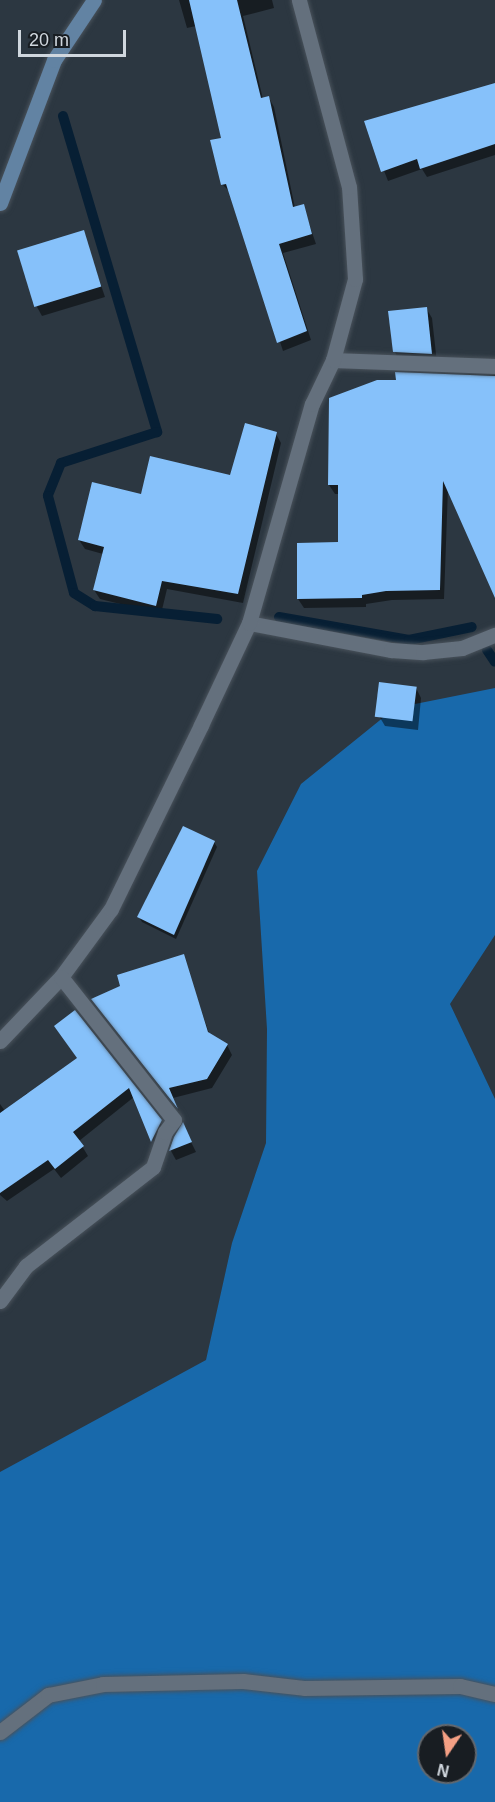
<!DOCTYPE html>
<style>
body{margin:0}
#map{position:relative;width:495px;height:1802px;overflow:hidden;background:#2c3741;font-family:Arial,sans-serif}
div>[style]{position:absolute}
.forest>*{inset:0;background:#1869ab}
.shadow>*{inset:0;background:#0007}
.stream>*{height:10px;margin:-5px;padding:0 5px;transform-origin:5px;border-radius:5px;background:#071f34}
.building>*{inset:0;background:#86c1fa;transform-origin:0 0}
.roads{filter:drop-shadow(0 0 2px #49525b) drop-shadow(0 0 2px #49525b)}
.minor>*{height:15px;margin:-7.5px;padding:0 7.5px;transform-origin:7.5px;border-radius:7.5px;background:#64707d}
.secondary>*{height:15px;margin:-7.5px;padding:0 7.5px;transform-origin:7.5px;border-radius:7.5px;background:#6283a3}
span{translate:-50% -50%;white-space:nowrap;text-align:center;line-height:1.15;-webkit-text-stroke:6px #181d22;paint-order:stroke}
.north{position:absolute;left:417px;top:1724px;width:60px;height:60px;box-sizing:border-box;background:#181d22;border:2px solid #62676d;border-radius:50%;rotate:193deg;font-size:16px;font-weight:700;line-height:24px;text-align:center;color:#d0d7de}
.north::after{content:'';display:block;margin:auto;width:21px;height:27px;background:#f39f84;clip-path:polygon(50% 0,100% 100%,50% 72%,0 100%)}
.scale{position:absolute;left:18px;top:30px;width:108px;height:27px;box-sizing:border-box;border:3px solid #d0d7de;border-top:0;padding-left:8px;font-size:18px;line-height:21px;white-space:nowrap;color:#d0d7de;-webkit-text-stroke:4px #181d22;paint-order:stroke}
</style>
<div id="map">
<div class="forest">
<div style="clip-path:polygon(evenodd,495px 688px,495px 935px,450px 1004px,495px 1099px,495px 1802px,0 1802px,0 1472px,206px 1360px,232px 1243px,266px 1143px,267px 1029px,257px 871px,301px 784px,395px 708px,495px 688px,429px 1736px,465px 1736px,465px 1772px,429px 1772px,429px 1736px)"></div>
</div>
<div class="shadow">
<div style="clip-path:polygon(179px 0,272px 0,274px 8px,243px 16px,263px 99px,269px 98px,274px 107px,295px 208px,303px 206px,316px 244px,283px 253px,311px 340px,283px 351px,231px 193px,222px 184px,223px 139px,196px 26px,187px 28px)"></div>
<div style="clip-path:polygon(495px 84px,495px 155px,427px 177px,422px 169px,388px 181px,365px 122px)"></div>
<div style="clip-path:polygon(83px 232px,105px 297px,42px 316px,37px 307px)"></div>
<div style="clip-path:polygon(426px 308px,432px 318px,437px 363px,400px 362px,395px 352px)"></div>
<div style="clip-path:polygon(397px 374px,495px 375px,495px 588px,448px 488px,444px 599px,392px 600px,366px 604px,366px 607px,304px 608px,298px 599px,340px 543px,340px 494px,335px 494px,329px 485px,398px 382px)"></div>
<div style="clip-path:polygon(276px 434px,281px 443px,243px 603px,167px 589px,161px 614px,100px 599px,94px 590px,103px 554px,85px 549px,79px 540px,142px 496px,231px 476px)"></div>
<div style="clip-path:polygon(416px 688px,421px 698px,418px 730px,385px 726px,379px 716px)"></div>
<div style="clip-path:polygon(214px 842px,217px 847px,176px 939px,142px 922px,139px 917px)"></div>
<div style="clip-path:polygon(183px 956px,210px 1036px,227px 1045px,232px 1055px,212px 1088px,173px 1098px,179px 1111px,93px 1000px)"></div>
<div style="clip-path:polygon(75px 1013px,166px 1131px,157px 1149px,134px 1097px,79px 1141px,88px 1156px,61px 1178px,54px 1169px,7px 1201px,0 1195px,0 1104px,5px 1111px,27px 1093px,31px 1097px,78px 1059px,56px 1027px)"></div>
<div style="clip-path:polygon(183px 1126px,196px 1152px,176px 1160px,171px 1151px)"></div>
</div>
<div class="stream">
<div style="left:63px;top:116px;width:330px;rotate:73.4deg"></div>
<div style="left:157px;top:432px;width:101px;rotate:162.1deg"></div>
<div style="left:61px;top:463px;width:35px;rotate:112deg"></div>
<div style="left:48px;top:496px;width:100px;rotate:75deg"></div>
<div style="left:74px;top:593px;width:25px;rotate:32deg"></div>
<div style="left:95px;top:606px;width:123px;rotate:6.1deg"></div>
<div style="left:279px;top:617px;width:132px;rotate:10deg"></div>
<div style="left:409px;top:640px;width:64px;rotate:-11.7deg"></div>
<div style="left:487px;top:650px;width:14px;rotate:56deg"></div>
</div>
<div class="building">
<div style="clip-path:polygon(189px 0,237px 0,261px 98px,269px 96px,293px 207px,304px 204px,312px 234px,279px 244px,307px 331px,277px 343px,226px 184px,221px 185px,210px 140px,221px 138px)"></div>
<div style="clip-path:polygon(495px 83px,495px 144px,420px 169px,417px 159px,381px 172px,364px 121px)"></div>
<div style="left:84px;top:230px;width:59px;height:70px;rotate:73deg"></div>
<div style="clip-path:polygon(427px 307px,432px 354px,393px 352px,388px 311px)"></div>
<div style="clip-path:polygon(395px 372px,495px 376px,495px 598px,443px 481px,440px 590px,386px 591px,362px 595px,362px 598px,297px 599px,297px 543px,338px 542px,338px 485px,328px 485px,329px 398px,377px 380px,396px 380px)"></div>
<div style="clip-path:polygon(245px 423px,277px 432px,238px 594px,162px 581px,156px 606px,93px 590px,104px 547px,78px 540px,92px 482px,141px 494px,150px 456px,230px 475px)"></div>
<div style="left:379px;top:682px;width:38px;height:35px;rotate:7deg"></div>
<div style="clip-path:polygon(183px 826px,215px 841px,174px 935px,137px 917px)"></div>
<div style="clip-path:polygon(184px 954px,208px 1032px,228px 1044px,207px 1079px,169px 1088px,178px 1109px,91px 999px,120px 986px,117px 975px)"></div>
<div style="clip-path:polygon(75px 1010px,162px 1120px,151px 1142px,129px 1088px,73px 1132px,84px 1146px,55px 1169px,48px 1160px,0 1193px,0 1113px,77px 1058px,54px 1026px)"></div>
<div style="clip-path:polygon(183px 1122px,192px 1142px,169px 1151px,174px 1137px)"></div>
</div>
<div class="roads">
<div class="minor">
<div style="left:333px;top:360px;width:162px;rotate:2.1deg"></div>
<div style="left:249px;top:623px;width:145px;rotate:10.8deg"></div>
<div style="left:391px;top:650px;width:32px;rotate:4deg"></div>
<div style="left:423px;top:652px;width:39px;rotate:-6deg"></div>
<div style="left:462px;top:648px;width:35px;rotate:-22deg"></div>
<div style="left:0;top:1041px;width:88px;rotate:-46.4deg"></div>
<div style="left:61px;top:977px;width:84px;rotate:-53.7deg"></div>
<div style="left:111px;top:909px;width:205px;rotate:-63.9deg"></div>
<div style="left:201px;top:725px;width:113px;rotate:-64.8deg"></div>
<div style="left:249px;top:623px;width:228px;rotate:-74deg"></div>
<div style="left:312px;top:404px;width:49px;rotate:-64.5deg"></div>
<div style="left:333px;top:360px;width:84px;rotate:-74.8deg"></div>
<div style="left:355px;top:279px;width:92px;rotate:-93.7deg"></div>
<div style="left:349px;top:187px;width:194px;rotate:-105deg"></div>
<div style="left:0;top:1301px;width:44px;rotate:-53.4deg"></div>
<div style="left:26px;top:1266px;width:161px;rotate:-37.9deg"></div>
<div style="left:153px;top:1167px;width:37px;rotate:-71deg"></div>
<div style="left:165px;top:1132px;width:15px;rotate:-53deg"></div>
<div style="left:174px;top:1120px;width:182px;rotate:-128.3deg"></div>
<div style="left:0;top:1732px;width:61px;rotate:-37.6deg"></div>
<div style="left:48px;top:1695px;width:56px;rotate:-11.3deg"></div>
<div style="left:103px;top:1684px;width:140px;rotate:-1.2deg"></div>
<div style="left:243px;top:1681px;width:61px;rotate:6.5deg"></div>
<div style="left:304px;top:1688px;width:156px;rotate:-0.7deg"></div>
<div style="left:460px;top:1686px;width:36px;rotate:13deg"></div>
</div>
<div class="secondary">
<div style="left:0;top:203px;width:153px;rotate:-69.3deg"></div>
<div style="left:54px;top:60px;width:72px;rotate:-56.3deg"></div>
</div>
</div>
<div class="north">N</div>
<div class="scale">20 m</div>
</div>
